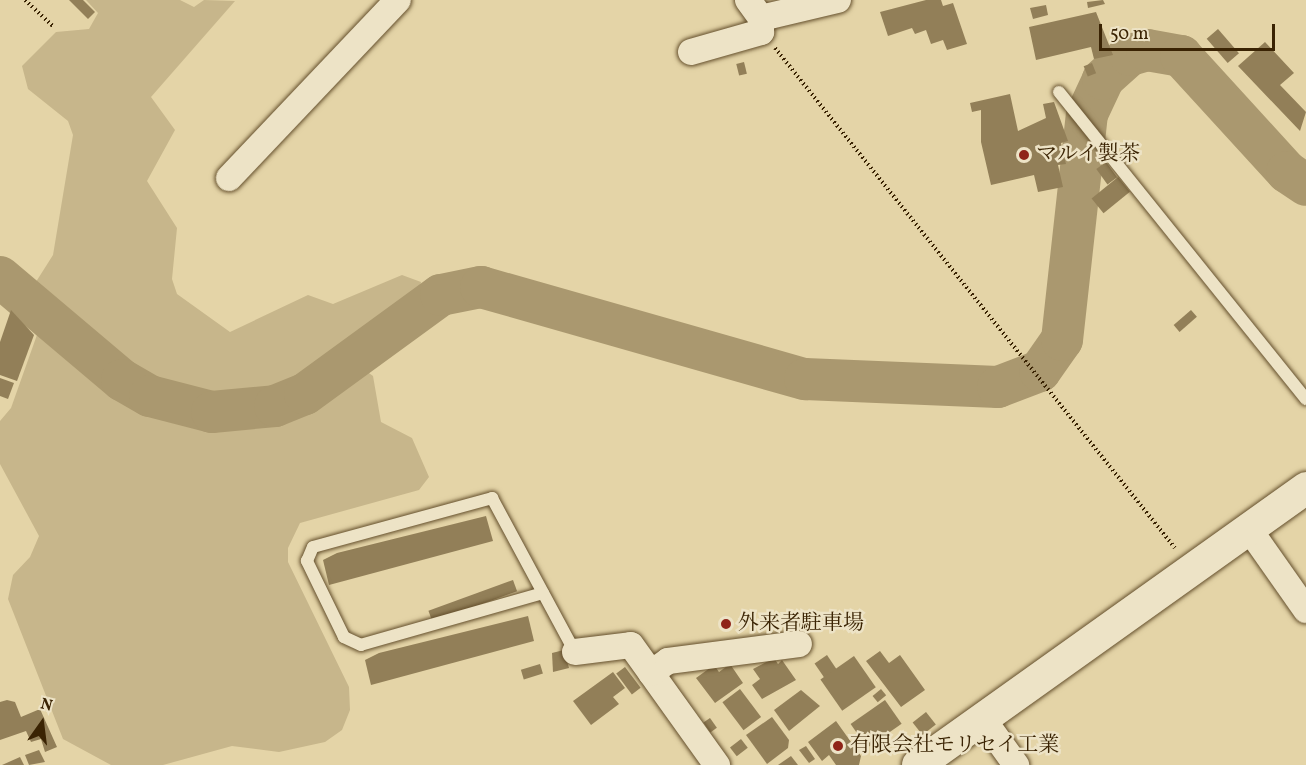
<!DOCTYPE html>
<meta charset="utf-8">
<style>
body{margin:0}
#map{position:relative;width:1306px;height:765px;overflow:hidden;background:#e4d4a7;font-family:Vollkorn,"Noto Serif JP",serif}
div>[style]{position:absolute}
.green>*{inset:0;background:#c7b68b}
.river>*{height:42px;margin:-21px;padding:0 21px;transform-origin:21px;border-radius:21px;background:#aa986f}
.building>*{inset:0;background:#927f58;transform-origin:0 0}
.path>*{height:4px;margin-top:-2px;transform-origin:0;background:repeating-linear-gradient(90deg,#3a2303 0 1.5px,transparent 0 4.5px)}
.roads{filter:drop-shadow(0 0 2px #644f2c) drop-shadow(0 0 2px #644f2c)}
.service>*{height:12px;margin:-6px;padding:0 6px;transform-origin:6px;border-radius:6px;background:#ede3c6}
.minor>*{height:26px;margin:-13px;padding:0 13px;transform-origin:13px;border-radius:13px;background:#ede3c6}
.tertiary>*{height:32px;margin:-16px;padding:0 16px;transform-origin:16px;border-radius:16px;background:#ede3c6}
.dots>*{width:16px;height:16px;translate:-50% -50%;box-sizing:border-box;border:3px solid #ede3c6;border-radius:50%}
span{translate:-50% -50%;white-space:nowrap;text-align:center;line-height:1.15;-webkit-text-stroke:5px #ede3c6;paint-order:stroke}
.poi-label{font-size:21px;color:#3a2303}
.left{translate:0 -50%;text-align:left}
.north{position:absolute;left:12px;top:693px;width:60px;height:60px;-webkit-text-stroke:4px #ede3c6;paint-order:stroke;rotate:14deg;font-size:16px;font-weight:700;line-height:24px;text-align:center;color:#3a2303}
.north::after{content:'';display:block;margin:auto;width:21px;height:27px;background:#3a2303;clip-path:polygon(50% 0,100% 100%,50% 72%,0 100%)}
.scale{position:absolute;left:1099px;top:24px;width:176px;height:27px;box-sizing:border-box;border:3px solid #3a2303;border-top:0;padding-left:8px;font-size:18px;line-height:21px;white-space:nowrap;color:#3a2303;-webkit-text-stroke:4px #ede3c6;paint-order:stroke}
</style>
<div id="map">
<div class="green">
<div style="clip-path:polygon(86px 0,180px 0,194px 7px,204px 0,235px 1px,151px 97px,175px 130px,147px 181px,177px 228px,172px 279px,177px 294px,230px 332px,308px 295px,333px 304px,402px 275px,421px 282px,417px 300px,301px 386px,273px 397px,212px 404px,182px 398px,127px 372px,34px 295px,34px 285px,53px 255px,73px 135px,68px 121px,28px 89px,22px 66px,56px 32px,89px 29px,98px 13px)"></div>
<div style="clip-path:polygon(45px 328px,146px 404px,211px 421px,278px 414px,309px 402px,355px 370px,362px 368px,373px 376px,381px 422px,412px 438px,429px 477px,419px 490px,300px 523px,288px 548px,288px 562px,349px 687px,350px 710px,342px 730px,325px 742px,279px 752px,232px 746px,163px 765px,111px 765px,63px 739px,8px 599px,13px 575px,30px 557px,39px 536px,0 464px,0 421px,11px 408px,38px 332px)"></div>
</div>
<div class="river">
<div style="left:0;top:277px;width:160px;rotate:40.2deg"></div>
<div style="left:122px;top:380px;width:32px;rotate:30deg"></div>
<div style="left:150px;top:396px;width:64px;rotate:14.5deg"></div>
<div style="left:212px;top:412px;width:63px;rotate:-5.4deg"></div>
<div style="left:275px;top:406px;width:32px;rotate:-22deg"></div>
<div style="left:305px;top:394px;width:168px;rotate:-36.1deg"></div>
<div style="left:441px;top:295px;width:41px;rotate:-11.3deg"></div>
<div style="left:481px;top:287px;width:337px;rotate:15.9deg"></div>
<div style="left:805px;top:379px;width:193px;rotate:2.4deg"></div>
<div style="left:998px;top:387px;width:45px;rotate:-20.9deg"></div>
<div style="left:1040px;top:371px;width:38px;rotate:-55deg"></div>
<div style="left:1062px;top:340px;width:227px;rotate:-83.7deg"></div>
<div style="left:1087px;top:114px;width:38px;rotate:-65deg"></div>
<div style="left:1103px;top:79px;width:36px;rotate:-42deg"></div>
<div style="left:1130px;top:55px;width:18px;rotate:-16deg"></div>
<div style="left:1147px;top:50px;width:35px;rotate:10deg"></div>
<div style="left:1181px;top:56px;width:157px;rotate:47.6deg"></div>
<div style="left:1287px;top:172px;width:23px;rotate:34deg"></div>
</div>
<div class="building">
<div style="clip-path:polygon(69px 0,83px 0,95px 12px,88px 19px)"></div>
<div style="clip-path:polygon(926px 0,941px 0,943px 6px,953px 3px,967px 44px,947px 50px,943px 40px,931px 44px,926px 30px,915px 34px,912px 28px,888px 36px,880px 12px)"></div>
<div style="clip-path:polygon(1103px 0,1105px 4px,1088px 8px,1087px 2px)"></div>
<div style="clip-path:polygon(1046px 5px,1048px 15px,1033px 19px,1030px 8px)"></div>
<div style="clip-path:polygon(1096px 12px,1113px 55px,1094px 59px,1091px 47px,1036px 60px,1029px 27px)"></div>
<div style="left:1218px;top:29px;width:32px;height:15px;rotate:49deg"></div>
<div style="clip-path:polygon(1265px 42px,1294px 73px,1280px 85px,1306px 112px,1300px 131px,1238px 66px)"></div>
<div style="left:744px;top:62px;width:12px;height:8px;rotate:76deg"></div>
<div style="left:1092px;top:63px;width:11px;height:9px;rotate:68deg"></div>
<div style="clip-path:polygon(1010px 94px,1018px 131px,1046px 118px,1043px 104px,1054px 102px,1068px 141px,1061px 143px,1066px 164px,1058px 165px,1063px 187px,1038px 192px,1034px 175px,991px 185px,981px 142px,981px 110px,972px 112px,970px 103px)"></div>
<div style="left:1106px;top:162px;width:19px;height:12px;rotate:54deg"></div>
<div style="left:1118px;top:177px;width:19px;height:34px;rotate:51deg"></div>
<div style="clip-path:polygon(11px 310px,34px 335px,17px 381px,0 375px,0 342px)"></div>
<div style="left:1191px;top:310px;width:9px;height:23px;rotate:49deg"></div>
<div style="clip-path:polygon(0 378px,14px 383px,8px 399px,0 396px)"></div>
<div style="clip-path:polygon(486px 516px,493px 541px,329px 585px,323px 560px,337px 553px)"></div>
<div style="left:513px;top:580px;width:12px;height:90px;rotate:70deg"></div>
<div style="clip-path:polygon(528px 616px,534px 641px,371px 685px,365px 660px,379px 653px)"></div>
<div style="clip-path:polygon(780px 617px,793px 619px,793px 625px,779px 624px)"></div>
<div style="left:798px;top:619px;width:20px;height:9px;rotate:6deg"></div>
<div style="clip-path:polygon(564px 650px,569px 668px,553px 672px,552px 653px)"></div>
<div style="clip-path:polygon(880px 651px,889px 663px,900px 655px,925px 690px,901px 707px,866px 661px)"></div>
<div style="left:827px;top:655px;width:18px;height:15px;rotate:56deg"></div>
<div style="left:854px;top:656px;width:38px;height:41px;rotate:55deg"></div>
<div style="clip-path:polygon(774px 658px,778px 664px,782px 660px,796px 680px,762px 699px,752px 685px,760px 679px,753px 669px)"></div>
<div style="left:540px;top:664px;width:10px;height:20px;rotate:73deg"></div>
<div style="clip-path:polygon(730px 664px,743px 683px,715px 703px,696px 678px,714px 665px,719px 672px)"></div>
<div style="left:625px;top:667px;width:26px;height:11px;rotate:53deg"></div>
<div style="clip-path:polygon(613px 672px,625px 688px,613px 697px,619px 704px,591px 725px,573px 701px)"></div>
<div style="left:740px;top:689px;width:35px;height:22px;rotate:53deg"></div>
<div style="left:881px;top:689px;width:8px;height:11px;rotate:50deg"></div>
<div style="clip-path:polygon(801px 690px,820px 706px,789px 731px,774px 710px)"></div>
<div style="clip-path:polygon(7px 700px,15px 702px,21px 717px,40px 709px,57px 747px,45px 752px,41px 739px,31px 742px,26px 731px,0 740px,0 702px)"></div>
<div style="left:885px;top:700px;width:29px;height:42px;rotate:55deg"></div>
<div style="left:926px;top:712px;width:16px;height:17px;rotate:52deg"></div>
<div style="clip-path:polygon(772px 717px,789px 740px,788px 748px,767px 764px,746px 735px)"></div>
<div style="left:710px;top:718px;width:12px;height:8px;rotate:55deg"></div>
<div style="clip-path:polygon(836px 721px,861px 756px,859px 765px,836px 765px,829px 755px,822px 761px,808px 742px)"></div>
<div style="left:741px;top:739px;width:11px;height:14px;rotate:52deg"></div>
<div style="clip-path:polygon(806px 746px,815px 759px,809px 763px,799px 750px)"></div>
<div style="clip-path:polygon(39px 750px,45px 762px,29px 765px,25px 755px)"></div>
<div style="clip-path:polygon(791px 756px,798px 765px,778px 765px)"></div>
<div style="clip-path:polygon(20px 757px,24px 765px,2px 765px)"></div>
</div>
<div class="path">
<div style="left:25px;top:0;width:38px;rotate:43deg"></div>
<div style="left:775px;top:48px;width:640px;rotate:51.34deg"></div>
</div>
<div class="roads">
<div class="service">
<div style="left:1059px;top:92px;width:394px;rotate:51.2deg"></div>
<div style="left:543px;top:593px;width:189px;rotate:164.1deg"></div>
<div style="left:361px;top:645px;width:19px;rotate:-155deg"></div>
<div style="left:344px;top:637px;width:85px;rotate:-116deg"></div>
<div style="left:307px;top:561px;width:15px;rotate:-67deg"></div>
<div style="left:313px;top:547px;width:186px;rotate:-15.3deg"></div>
<div style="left:492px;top:498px;width:175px;rotate:61.7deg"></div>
</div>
<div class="minor">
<div style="left:748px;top:0;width:22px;rotate:54deg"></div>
<div style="left:761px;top:18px;width:79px;rotate:-13.2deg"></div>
<div style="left:691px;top:52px;width:73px;rotate:-15.9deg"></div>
<div style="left:761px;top:32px;width:14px;rotate:-90deg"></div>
<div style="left:229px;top:178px;width:245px;rotate:-46.5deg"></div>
<div style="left:1249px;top:529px;width:99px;rotate:54.9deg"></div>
<div style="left:575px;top:652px;width:56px;rotate:-7.1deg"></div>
<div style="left:631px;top:645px;width:148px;rotate:54.4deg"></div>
<div style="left:651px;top:673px;width:21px;rotate:-35deg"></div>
<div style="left:668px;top:661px;width:132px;rotate:-7.4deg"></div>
<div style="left:983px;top:719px;width:57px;rotate:54.3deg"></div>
</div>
<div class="tertiary">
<div style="left:918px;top:765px;width:477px;rotate:-35.5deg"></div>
</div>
</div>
<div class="dots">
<div style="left:1024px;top:155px;background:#8f2418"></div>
<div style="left:726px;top:624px;background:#8f2418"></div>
<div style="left:838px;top:746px;background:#8f2418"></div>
</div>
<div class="poi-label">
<span class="left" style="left:1036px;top:155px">マルイ製茶</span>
<span class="left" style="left:738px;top:624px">外来者駐車場</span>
<span class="left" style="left:850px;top:746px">有限会社モリセイ工業</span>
</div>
<div class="north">N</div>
<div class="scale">50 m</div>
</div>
